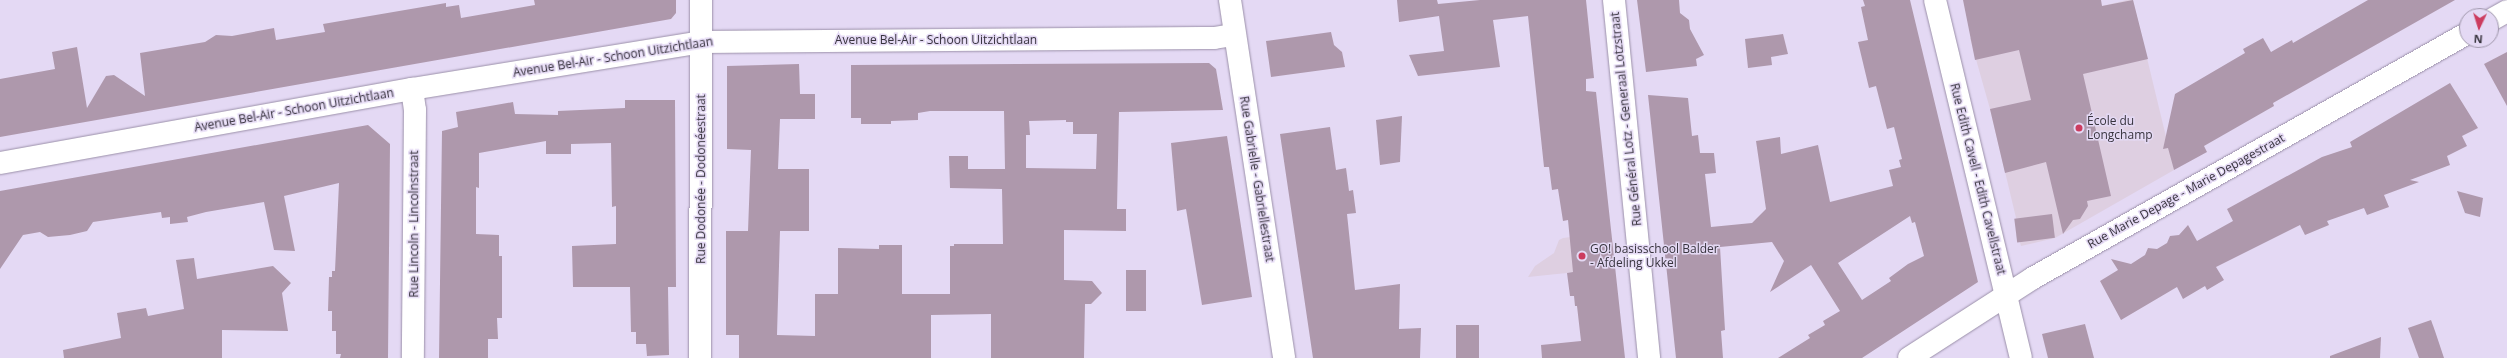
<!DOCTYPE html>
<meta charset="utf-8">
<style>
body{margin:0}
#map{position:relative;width:2507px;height:358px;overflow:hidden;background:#e4d9f4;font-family:"Open Sans",sans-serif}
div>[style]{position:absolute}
.education>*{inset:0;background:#decfe1}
.building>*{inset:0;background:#ae98ac;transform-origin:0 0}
.roads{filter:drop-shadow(0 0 1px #9b90a9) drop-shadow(0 0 1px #9b90a9)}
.street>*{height:22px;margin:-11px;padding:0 11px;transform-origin:11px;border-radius:11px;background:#fff}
.dots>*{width:11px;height:11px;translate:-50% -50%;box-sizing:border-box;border:2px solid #e4d9f4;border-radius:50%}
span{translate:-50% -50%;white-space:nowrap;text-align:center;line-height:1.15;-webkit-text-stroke:3px #e4d9f4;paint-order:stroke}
.street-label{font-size:12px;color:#38343e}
.poi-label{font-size:12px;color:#38343e}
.left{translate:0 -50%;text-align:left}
.north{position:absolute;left:2459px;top:8px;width:40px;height:40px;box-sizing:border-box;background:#e4d9f4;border:1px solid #9f97ab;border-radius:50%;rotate:184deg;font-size:11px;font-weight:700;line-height:16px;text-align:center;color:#38343e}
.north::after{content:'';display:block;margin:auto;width:14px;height:18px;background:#cc3c5f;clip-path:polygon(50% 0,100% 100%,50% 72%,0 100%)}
</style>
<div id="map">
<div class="education">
<div style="clip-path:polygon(2127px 0,2133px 0,2174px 170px,2055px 238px,2021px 246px,2015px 223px,2017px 222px,1990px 109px,1970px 38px)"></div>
<div style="clip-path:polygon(1611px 232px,1615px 268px,1528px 277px,1535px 266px,1554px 253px,1559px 240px,1563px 238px)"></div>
</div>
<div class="building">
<div style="clip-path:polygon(534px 0,676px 0,676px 13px,671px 19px,0 137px,0 79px,55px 69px,52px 52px,77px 47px,87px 108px,106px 76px,114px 75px,145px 96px,140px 53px,205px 42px,216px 35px,232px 36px,274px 28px,276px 40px,325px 32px,323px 24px,446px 3px,446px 7px,459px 5px,461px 18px,535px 5px)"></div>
<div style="clip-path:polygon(1397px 0,1437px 0,1438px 4px,1480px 0,1586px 0,1594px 78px,1586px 79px,1586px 91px,1596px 92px,1625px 358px,1542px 358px,1541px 345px,1581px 341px,1577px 306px,1575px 306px,1574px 296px,1570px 296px,1567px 273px,1573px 272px,1568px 220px,1563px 221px,1558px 189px,1552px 190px,1549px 167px,1544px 167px,1528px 16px,1493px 20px,1500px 67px,1418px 76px,1409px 55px,1444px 51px,1439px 16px,1399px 22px)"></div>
<div style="clip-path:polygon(1637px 0,1679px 0,1680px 13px,1689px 20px,1690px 29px,1704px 55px,1696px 59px,1697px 66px,1646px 72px)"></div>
<div style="clip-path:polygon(evenodd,1863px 0,1910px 0,1978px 282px,1862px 358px,1778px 358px,1810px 338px,1808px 335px,1825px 325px,1823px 321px,1840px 311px,1811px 265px,1770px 292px,1784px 261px,1772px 242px,1720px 247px,1725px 330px,1721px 331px,1723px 358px,1676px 358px,1648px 95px,1688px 98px,1692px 136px,1698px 135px,1700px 153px,1714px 153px,1716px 173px,1705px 174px,1711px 227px,1752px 223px,1766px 209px,1756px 141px,1780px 137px,1781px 154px,1818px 145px,1830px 202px,1893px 186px,1889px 170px,1901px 167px,1899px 160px,1902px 159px,1894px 127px,1887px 129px,1876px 86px,1869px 88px,1858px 42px,1868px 40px,1861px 7px,1865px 6px,1863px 0,1910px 216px,1912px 223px,1915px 222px,1924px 256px,1908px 264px,1889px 278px,1891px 281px,1862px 300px,1838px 263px,1910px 216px)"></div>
<div style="clip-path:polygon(1963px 0,2101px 0,2102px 6px,2133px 0,2148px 59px,2083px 74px,2111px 196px,2087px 201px,2088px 206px,2080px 219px,2073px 220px,2063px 234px,2046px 162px,2005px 173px,1990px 109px,2031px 100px,2019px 50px,1975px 60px)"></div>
<div style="clip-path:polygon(2368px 0,2455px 0,2273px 103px,2274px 106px,2204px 146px,2207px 152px,2174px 170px,2168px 148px,2163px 149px,2175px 94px,2245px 53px,2243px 49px,2263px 38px,2271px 52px,2292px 40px,2293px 43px)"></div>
<div style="clip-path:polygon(1331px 32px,1334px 45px,1342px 52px,1345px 67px,1271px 77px,1266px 41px)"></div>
<div style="clip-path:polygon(1783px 34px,1788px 54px,1771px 57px,1772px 65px,1748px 68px,1745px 39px)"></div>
<div style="clip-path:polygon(2507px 52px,2507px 106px,2484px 64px)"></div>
<div style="clip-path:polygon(evenodd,1209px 63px,1216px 69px,1223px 110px,1119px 112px,1117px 209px,1126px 209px,1126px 231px,1064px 230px,1064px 280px,1092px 281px,1102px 293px,1091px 304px,1085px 304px,1084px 358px,991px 358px,991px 314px,931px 315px,931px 358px,739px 358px,739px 335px,726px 335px,726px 231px,748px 231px,751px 150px,727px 149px,727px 66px,799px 64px,800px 94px,815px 94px,815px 119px,780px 119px,778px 169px,809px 169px,809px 231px,780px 231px,777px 335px,815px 336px,815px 294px,838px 294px,838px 248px,879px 249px,879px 245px,902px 245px,902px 294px,950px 294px,950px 246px,954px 246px,954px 244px,1003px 244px,1002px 189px,950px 188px,949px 156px,968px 156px,968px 169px,1005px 169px,1004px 111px,930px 111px,918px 113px,918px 120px,891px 121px,891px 124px,861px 124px,861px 118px,851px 118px,851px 65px,1209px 63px,1066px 120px,1066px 122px,1073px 122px,1073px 134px,1097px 134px,1096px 169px,1026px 168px,1026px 135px,1030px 135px,1029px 121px,1066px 120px)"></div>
<div style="clip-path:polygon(2450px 83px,2478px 128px,2462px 136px,2467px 146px,2447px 156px,2450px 165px,2410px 180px,2419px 182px,2384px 195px,2389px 207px,2367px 215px,2364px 208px,2327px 221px,2329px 225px,2305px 235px,2300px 225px,2216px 267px,2224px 280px,2207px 290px,2205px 286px,2183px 299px,2177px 287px,2121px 320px,2100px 281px,2118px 270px,2111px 259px,2131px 264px,2145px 255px,2148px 248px,2157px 249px,2167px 243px,2170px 236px,2179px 235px,2188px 225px,2197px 241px,2233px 221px,2227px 209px,2322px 157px,2352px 147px,2350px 142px)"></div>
<div style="clip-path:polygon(625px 100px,675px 100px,676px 287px,668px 287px,669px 355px,647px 356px,646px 344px,636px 344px,636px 332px,631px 332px,630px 287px,573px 287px,572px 246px,616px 244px,616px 206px,612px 207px,611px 143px,571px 144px,571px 154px,546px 154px,546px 141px,479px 153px,479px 188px,476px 187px,476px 234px,499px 235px,499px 256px,502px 256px,502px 318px,497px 318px,498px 339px,488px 339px,488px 358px,439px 358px,442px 131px,458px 127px,456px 112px,513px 102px,515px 114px,558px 115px,558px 111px,625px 108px)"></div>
<div style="clip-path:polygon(1402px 116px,1400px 162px,1380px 165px,1376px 120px)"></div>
<div style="clip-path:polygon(368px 125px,390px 144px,388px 358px,340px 358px,341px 354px,336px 354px,336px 331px,332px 331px,332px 311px,328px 311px,329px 277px,332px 277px,332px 271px,335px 271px,339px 183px,284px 196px,295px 251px,274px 250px,264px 202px,206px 212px,187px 217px,188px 222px,170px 224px,170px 217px,162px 218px,161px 212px,93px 222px,87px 231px,70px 235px,48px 237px,40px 232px,23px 235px,0 269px,0 191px)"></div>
<div style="clip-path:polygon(1330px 127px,1336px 170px,1346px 168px,1349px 191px,1353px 190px,1356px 213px,1347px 214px,1355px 290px,1400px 284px,1399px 329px,1421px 328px,1420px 358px,1313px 358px,1280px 134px)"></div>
<div style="clip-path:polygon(1227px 136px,1252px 297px,1202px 305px,1186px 209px,1177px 211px,1171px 143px)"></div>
<div style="clip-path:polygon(2457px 191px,2483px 198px,2480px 217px,2465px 213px)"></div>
<div style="left:2052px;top:214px;width:24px;height:38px;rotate:83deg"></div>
<div style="clip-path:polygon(194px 258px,197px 279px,273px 266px,291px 283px,282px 293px,288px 331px,222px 330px,222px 358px,64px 358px,63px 350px,121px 338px,117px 313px,146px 308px,148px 316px,184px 309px,176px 260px)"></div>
<div style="left:1126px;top:270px;width:20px;height:41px"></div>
<div style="clip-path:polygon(2431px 320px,2435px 331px,2444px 358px,2419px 358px,2408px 328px)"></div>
<div style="clip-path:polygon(2085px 324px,2094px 358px,2048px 358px,2042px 334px)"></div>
<div style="left:1456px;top:325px;width:23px;height:33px"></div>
<div style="clip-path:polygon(2381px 337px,2380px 358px,2330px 358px,2330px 356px)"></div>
</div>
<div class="roads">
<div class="street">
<div style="left:1230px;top:0;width:362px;rotate:81.4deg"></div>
<div style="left:1614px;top:0;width:360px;rotate:84.4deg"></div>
<div style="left:1935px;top:0;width:368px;rotate:76.5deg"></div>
<div style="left:2491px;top:20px;width:18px;rotate:-29deg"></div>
<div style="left:412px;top:89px;width:21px;rotate:82deg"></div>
<div style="left:415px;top:110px;width:248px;rotate:90.5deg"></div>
<div style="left:0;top:163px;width:419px;rotate:-10.2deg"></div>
<div style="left:412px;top:89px;width:293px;rotate:-9.2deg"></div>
<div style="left:701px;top:42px;width:513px;rotate:-0.45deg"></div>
<div style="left:1214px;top:38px;width:20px;rotate:-9deg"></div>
<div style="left:700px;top:358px;width:358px;rotate:-89.8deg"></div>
<div style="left:1909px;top:358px;width:148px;rotate:-32.8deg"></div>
<div style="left:2033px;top:278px;width:498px;rotate:-29.4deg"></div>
</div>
</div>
<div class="dots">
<div style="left:2079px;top:128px;background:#cc3c5f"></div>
<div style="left:1582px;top:256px;background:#cc3c5f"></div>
</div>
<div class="street-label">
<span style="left:936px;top:40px">Avenue Bel-Air - Schoon Uitzichtlaan</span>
<span style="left:613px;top:57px;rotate:-9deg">Avenue Bel-Air - Schoon Uitzichtlaan</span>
<span style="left:294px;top:110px;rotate:-10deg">Avenue Bel-Air - Schoon Uitzichtlaan</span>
<span style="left:1626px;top:119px;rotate:-96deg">Rue Général Lotz - Generaal Lotzstraat</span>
<span style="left:701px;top:179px;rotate:-90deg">Rue Dodonée - Dodonéestraat</span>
<span style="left:1257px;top:179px;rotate:81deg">Rue Gabrielle - Gabriellestraat</span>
<span style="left:1978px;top:179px;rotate:76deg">Rue Edith Cavell - Edith Cavellstraat</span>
<span style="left:2186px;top:191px;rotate:-29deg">Rue Marie Depage - Marie Depagestraat</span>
<span style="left:414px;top:224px;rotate:-90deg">Rue Lincoln - Lincolnstraat</span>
</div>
<div class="poi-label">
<span class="left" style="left:2087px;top:128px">École du<br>Longchamp</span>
<span class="left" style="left:1590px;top:256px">GO! basisschool Balder<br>- Afdeling Ukkel</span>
</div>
<div class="north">N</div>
</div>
